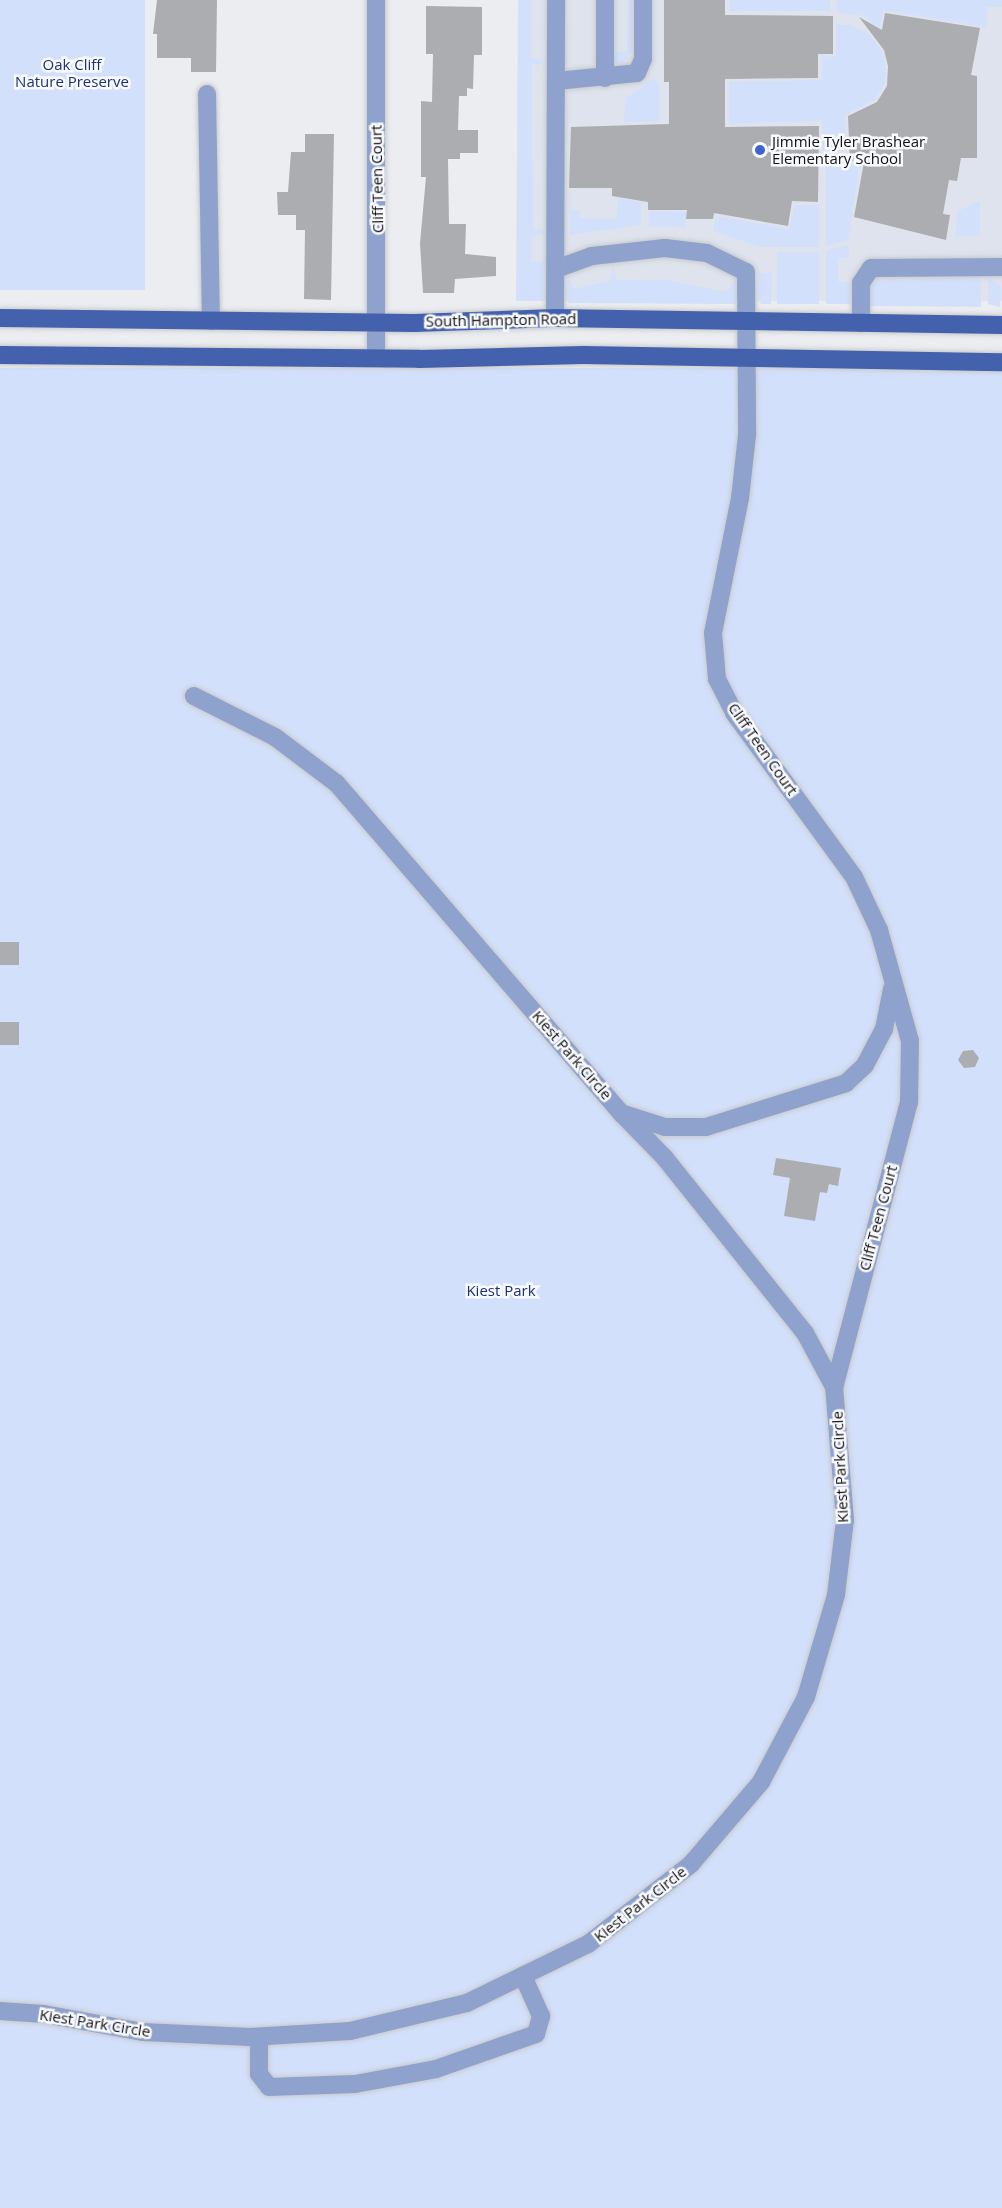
<!DOCTYPE html>
<style>
body{margin:0}
#map{position:relative;width:1002px;height:2208px;overflow:hidden;background:#ebedf0;font-family:"Open Sans",sans-serif}
div>[style]{position:absolute}
.built>*{inset:0;background:#dee3ed;transform-origin:0 0}
.green>*{inset:0;background:#d3e0fc;transform-origin:0 0}
.building>*{inset:0;background:#abadb0;transform-origin:0 0}
.roads{filter:drop-shadow(0 0 2px #c8cacc) drop-shadow(0 0 2px #c8cacc)}
.minor>*{height:18px;margin:-9px;padding:0 9px;transform-origin:9px;border-radius:9px;background:#8fa2cd}
.major>*{height:18px;margin:-9px;padding:0 9px;transform-origin:9px;border-radius:9px;background:#4361ad}
.dots>*{width:16px;height:16px;translate:-50% -50%;box-sizing:border-box;border:3px solid #f9fafe;border-radius:50%}
span{translate:-50% -50%;white-space:nowrap;text-align:center;line-height:1.15;-webkit-text-stroke:5px #f9fafe;paint-order:stroke}
.park-label{font-size:15px;color:#1b3275}
.poi-label{font-size:15px;color:#111112}
.left{translate:0 -50%;text-align:left}
.street-label{font-size:15px;color:#111112}
</style>
<div id="map">
<div class="built">
<div style="left:518px;top:0;width:484px;height:301px"></div>
</div>
<div class="green">
<div style="left:0;top:0;width:145px;height:290px"></div>
<div style="clip-path:polygon(518px 0,531px 0,531px 58px,545px 60px,541px 64px,532px 65px,532px 98px,533px 229px,543px 229px,545px 234px,531px 237px,531px 261px,545px 261px,543px 301px,516px 301px)"></div>
<div style="clip-path:polygon(628px 0,632px 0,632px 51px,624px 63px,615px 64px,615px 52px,627px 51px)"></div>
<div style="left:730px;top:0;width:100px;height:11px"></div>
<div style="clip-path:polygon(837px 0,1002px 0,1002px 7px,987px 7px,986px 27px,883px 10px,880px 28px,864px 16px,837px 12px)"></div>
<div style="clip-path:polygon(836px 25px,851px 25px,870px 35px,882px 51px,886px 66px,884px 85px,874px 100px,845px 115px,846px 149px,823px 149px,822px 121px,729px 124px,729px 82px,822px 80px,822px 57px,836px 56px)"></div>
<div style="clip-path:polygon(654px 79px,659px 83px,659px 121px,624px 122px,626px 98px)"></div>
<div style="clip-path:polygon(826px 164px,860px 164px,848px 240px,826px 246px)"></div>
<div style="clip-path:polygon(618px 198px,641px 203px,641px 225px,570px 235px,570px 210px,579px 210px,580px 218px,617px 219px)"></div>
<div style="clip-path:polygon(980px 201px,980px 235px,955px 237px,958px 211px)"></div>
<div style="clip-path:polygon(795px 205px,819px 205px,819px 247px,760px 247px,713px 231px,716px 216px,789px 229px)"></div>
<div style="left:649px;top:211px;width:37px;height:15px;rotate:2deg"></div>
<div style="clip-path:polygon(849px 245px,849px 258px,838px 258px,838px 282px,850px 282px,850px 304px,826px 304px,826px 251px)"></div>
<div style="left:819px;top:252px;width:52px;height:42px;rotate:90deg"></div>
<div style="clip-path:polygon(613px 267px,617px 280px,666px 280px,727px 292px,736px 280px,738px 300px,734px 304px,569px 303px,565px 297px,568px 276px,573px 289px,610px 281px)"></div>
<div style="clip-path:polygon(758px 273px,772px 273px,771px 304px,761px 304px,758px 297px)"></div>
<div style="clip-path:polygon(981px 276px,981px 307px,869px 306px,869px 287px,876px 281px)"></div>
<div style="clip-path:polygon(988px 276px,1001px 287px,1000px 307px,988px 304px)"></div>
<div style="left:0;top:368px;width:1002px;height:1840px"></div>
</div>
<div class="building">
<div style="clip-path:polygon(157px 0,217px 0,216px 72px,191px 72px,191px 58px,157px 58px,157px 34px,153px 34px)"></div>
<div style="clip-path:polygon(664px 0,725px 0,725px 15px,833px 16px,833px 54px,818px 54px,818px 78px,725px 79px,725px 127px,819px 126px,818px 202px,792px 201px,788px 226px,714px 213px,713px 219px,686px 219px,687px 210px,648px 210px,648px 202px,612px 196px,612px 188px,569px 188px,571px 127px,669px 124px,669px 82px,664px 82px)"></div>
<div style="clip-path:polygon(426px 6px,482px 7px,482px 55px,474px 55px,473px 89px,467px 88px,467px 96px,459px 96px,458px 130px,478px 130px,478px 153px,460px 153px,460px 159px,448px 159px,449px 224px,466px 224px,465px 254px,496px 257px,496px 276px,455px 279px,454px 293px,423px 293px,420px 243px,426px 177px,421px 177px,421px 101px,432px 102px,433px 54px,426px 54px)"></div>
<div style="clip-path:polygon(885px 13px,980px 28px,971px 75px,977px 76px,977px 158px,961px 158px,957px 181px,949px 180px,943px 214px,950px 215px,946px 240px,854px 217px,864px 162px,850px 161px,848px 116px,877px 102px,887px 86px,888px 66px,884px 50px,859px 17px,882px 30px)"></div>
<div style="clip-path:polygon(305px 134px,334px 134px,331px 300px,304px 299px,305px 230px,296px 230px,296px 215px,278px 215px,277px 192px,288px 192px,291px 152px,305px 152px)"></div>
<div style="left:0;top:942px;width:19px;height:23px"></div>
<div style="left:19px;top:1022px;width:23px;height:19px;rotate:90deg"></div>
<div style="clip-path:polygon(973px 1050px,979px 1058px,975px 1067px,964px 1068px,958px 1060px,963px 1051px)"></div>
<div style="clip-path:polygon(776px 1158px,841px 1168px,838px 1186px,829px 1184px,827px 1193px,820px 1192px,815px 1221px,784px 1216px,790px 1178px,773px 1175px)"></div>
</div>
<div class="roads">
<div class="minor">
<div style="left:605px;top:0;width:78px;rotate:90deg"></div>
<div style="left:556px;top:81px;width:81px;rotate:-5.6deg"></div>
<div style="left:637px;top:73px;width:15px;rotate:-67deg"></div>
<div style="left:643px;top:59px;width:59px;rotate:-90deg"></div>
<div style="left:207px;top:94px;width:227px;rotate:89deg"></div>
<div style="left:556px;top:269px;width:38px;rotate:-20deg"></div>
<div style="left:592px;top:256px;width:73px;rotate:-6.3deg"></div>
<div style="left:665px;top:248px;width:42px;rotate:6.8deg"></div>
<div style="left:707px;top:253px;width:43px;rotate:26deg"></div>
<div style="left:746px;top:272px;width:163px;rotate:89.6deg"></div>
<div style="left:747px;top:435px;width:63px;rotate:96.3deg"></div>
<div style="left:740px;top:498px;width:138px;rotate:101.3deg"></div>
<div style="left:713px;top:633px;width:46px;rotate:85deg"></div>
<div style="left:717px;top:679px;width:38px;rotate:63deg"></div>
<div style="left:734px;top:713px;width:203px;rotate:53.8deg"></div>
<div style="left:854px;top:877px;width:59px;rotate:64.7deg"></div>
<div style="left:879px;top:930px;width:115px;rotate:74.4deg"></div>
<div style="left:910px;top:1041px;width:61px;rotate:90.9deg"></div>
<div style="left:909px;top:1102px;width:295px;rotate:104.7deg"></div>
<div style="left:555px;top:318px;width:318px;rotate:-89.8deg"></div>
<div style="left:861px;top:323px;width:40px;rotate:-90deg"></div>
<div style="left:861px;top:283px;width:18px;rotate:-56deg"></div>
<div style="left:871px;top:268px;width:131px;rotate:-0.4deg"></div>
<div style="left:376px;top:358px;width:358px;rotate:-90deg"></div>
<div style="left:624px;top:1114px;width:43px;rotate:17.6deg"></div>
<div style="left:665px;top:1127px;width:41px"></div>
<div style="left:706px;top:1127px;width:147px;rotate:-17.4deg"></div>
<div style="left:846px;top:1083px;width:26px;rotate:-43deg"></div>
<div style="left:865px;top:1065px;width:41px;rotate:-62.2deg"></div>
<div style="left:884px;top:1029px;width:41px;rotate:-78.7deg"></div>
<div style="left:0;top:2011px;width:44px;rotate:3.9deg"></div>
<div style="left:44px;top:2014px;width:101px;rotate:10.3deg"></div>
<div style="left:143px;top:2032px;width:107px;rotate:2.7deg"></div>
<div style="left:250px;top:2037px;width:100px;rotate:-3.4deg"></div>
<div style="left:350px;top:2031px;width:120px;rotate:-13.5deg"></div>
<div style="left:467px;top:2003px;width:135px;rotate:-26deg"></div>
<div style="left:588px;top:1944px;width:130px;rotate:-37.8deg"></div>
<div style="left:691px;top:1864px;width:108px;rotate:-49.5deg"></div>
<div style="left:761px;top:1782px;width:96px;rotate:-62.1deg"></div>
<div style="left:806px;top:1697px;width:106px;rotate:-73.6deg"></div>
<div style="left:836px;top:1595px;width:76px;rotate:-83.2deg"></div>
<div style="left:845px;top:1520px;width:133px;rotate:-94.7deg"></div>
<div style="left:834px;top:1387px;width:61px;rotate:-118.2deg"></div>
<div style="left:805px;top:1333px;width:224px;rotate:-128.7deg"></div>
<div style="left:665px;top:1158px;width:62px;rotate:-134.3deg"></div>
<div style="left:622px;top:1114px;width:437px;rotate:-130.8deg"></div>
<div style="left:336px;top:783px;width:76px;rotate:-143deg"></div>
<div style="left:275px;top:737px;width:91px;rotate:-153.2deg"></div>
<div style="left:259px;top:2037px;width:37px;rotate:90deg"></div>
<div style="left:259px;top:2074px;width:16px;rotate:52deg"></div>
<div style="left:269px;top:2087px;width:86px;rotate:-2deg"></div>
<div style="left:355px;top:2084px;width:82px;rotate:-10.5deg"></div>
<div style="left:436px;top:2069px;width:106px;rotate:-19.3deg"></div>
<div style="left:536px;top:2034px;width:19px;rotate:-74deg"></div>
<div style="left:541px;top:2016px;width:44px;rotate:-114.2deg"></div>
</div>
<div class="major">
<div style="left:0;top:318px;width:414px;rotate:0.7deg"></div>
<div style="left:414px;top:323px;width:141px;rotate:-2deg"></div>
<div style="left:555px;top:318px;width:447px;rotate:0.9deg"></div>
<div style="left:0;top:355px;width:419px;rotate:0.5deg"></div>
<div style="left:419px;top:359px;width:164px;rotate:-1.4deg"></div>
<div style="left:583px;top:355px;width:419px;rotate:1deg"></div>
</div>
</div>
<div class="dots">
<div style="left:760px;top:150px;background:#3b63d4"></div>
</div>
<div class="park-label">
<span style="left:72px;top:73px">Oak Cliff<br>Nature Preserve</span>
<span style="left:501px;top:1291px">Kiest Park</span>
</div>
<div class="poi-label">
<span class="left" style="left:772px;top:150px">Jimmie Tyler Brashear<br>Elementary School</span>
</div>
<div class="street-label">
<span style="left:377px;top:179px;rotate:-91deg">Cliff Teen Court</span>
<span style="left:501px;top:320px;rotate:-1deg">South Hampton Road</span>
<span style="left:763px;top:749px;rotate:55deg">Cliff Teen Court</span>
<span style="left:572px;top:1055px;rotate:49deg">Kiest Park Circle</span>
<span style="left:878px;top:1218px;rotate:-75deg">Cliff Teen Court</span>
<span style="left:840px;top:1467px;rotate:-93deg">Kiest Park Circle</span>
<span style="left:640px;top:1904px;rotate:-38deg">Kiest Park Circle</span>
<span style="left:95px;top:2023px;rotate:9deg">Kiest Park Circle</span>
</div>
</div>
